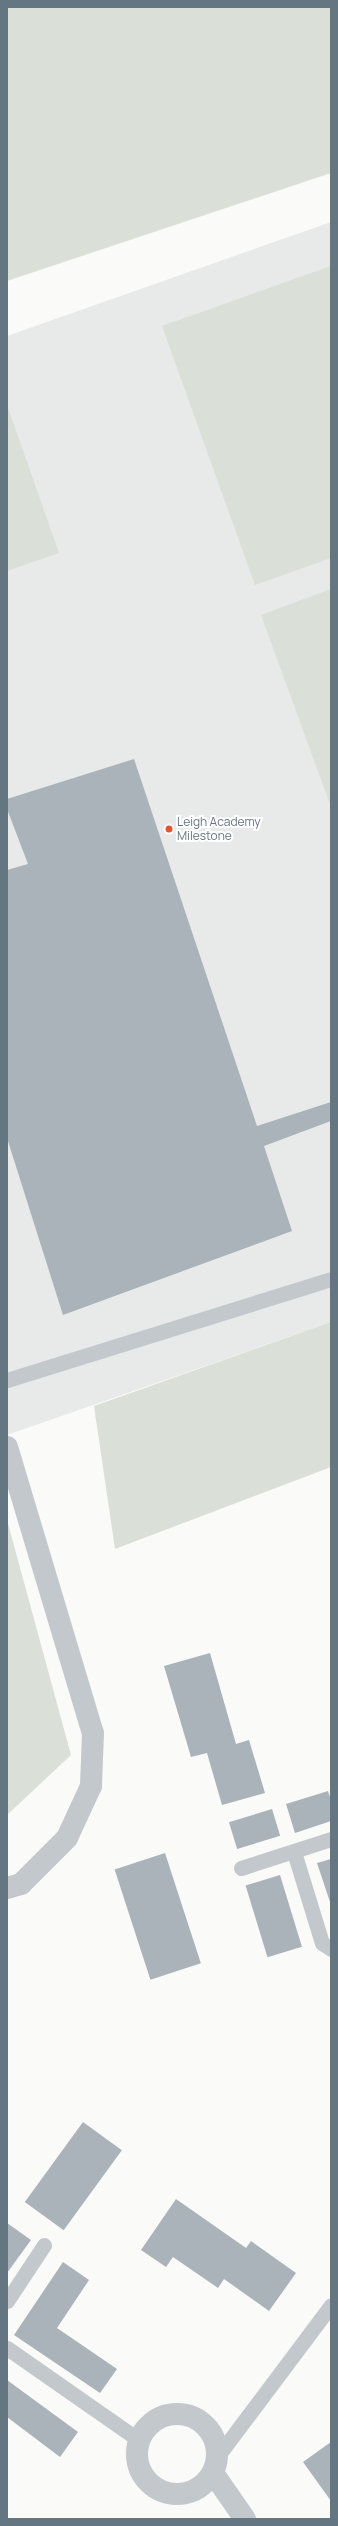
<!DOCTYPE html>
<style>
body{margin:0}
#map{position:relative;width:338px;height:2526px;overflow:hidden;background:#fafaf8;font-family:Manrope,sans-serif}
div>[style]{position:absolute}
.built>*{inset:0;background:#e8e9e9}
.green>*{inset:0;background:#dadfd7}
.building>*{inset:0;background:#aab3b9;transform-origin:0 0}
.service>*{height:15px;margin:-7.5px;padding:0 7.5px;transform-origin:7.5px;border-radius:7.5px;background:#c3c8cc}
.minor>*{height:22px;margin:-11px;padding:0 11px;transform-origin:11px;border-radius:11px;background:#c3c8cc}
.minor>.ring{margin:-11px;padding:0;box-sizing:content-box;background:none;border:22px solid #c3c8cc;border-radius:50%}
.dots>*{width:11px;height:11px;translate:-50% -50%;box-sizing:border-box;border:2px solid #fff;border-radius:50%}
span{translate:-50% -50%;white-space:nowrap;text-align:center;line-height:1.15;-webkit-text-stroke:4px #fff;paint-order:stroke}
.poi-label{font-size:12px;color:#657683}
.left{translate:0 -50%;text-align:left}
.frame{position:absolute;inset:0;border:8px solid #657683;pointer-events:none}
</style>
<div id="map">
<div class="built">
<div style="clip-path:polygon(331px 222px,331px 1322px,7px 1435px,7px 336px)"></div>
</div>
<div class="green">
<div style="clip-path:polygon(7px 7px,331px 7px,331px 173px,7px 281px)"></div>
<div style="clip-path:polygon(331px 266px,331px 558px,255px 585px,162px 326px)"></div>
<div style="clip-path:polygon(7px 405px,59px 553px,7px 571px)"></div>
<div style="clip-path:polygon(331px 589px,331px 807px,261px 615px)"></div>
<div style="clip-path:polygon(331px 1322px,331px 1467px,115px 1549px,94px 1406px)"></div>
<div style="clip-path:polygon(7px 1520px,71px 1755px,7px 1815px)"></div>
</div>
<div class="building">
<div style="clip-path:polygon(134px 759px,257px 1126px,331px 1102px,331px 1121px,264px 1146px,292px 1231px,63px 1315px,7px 1138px,7px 870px,28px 864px,7px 809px,7px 799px)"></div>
<div style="clip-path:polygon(210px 1653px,236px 1744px,249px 1740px,265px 1793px,222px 1805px,207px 1753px,191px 1757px,164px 1666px)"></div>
<div style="clip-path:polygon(328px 1791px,331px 1800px,331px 1821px,295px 1833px,286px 1804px)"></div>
<div style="left:272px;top:1809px;width:28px;height:45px;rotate:73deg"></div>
<div style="left:165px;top:1853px;width:116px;height:53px;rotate:72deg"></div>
<div style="clip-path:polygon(331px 1859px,331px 1905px,317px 1863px)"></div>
<div style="left:280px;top:1875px;width:75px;height:36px;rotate:73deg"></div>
<div style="left:83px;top:2122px;width:48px;height:99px;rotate:36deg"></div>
<div style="clip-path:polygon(176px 2199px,246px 2248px,251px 2241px,296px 2273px,269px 2311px,224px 2279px,218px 2288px,173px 2257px,166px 2267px,141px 2250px)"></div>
<div style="clip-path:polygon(7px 2223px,31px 2240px,7px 2273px)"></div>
<div style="clip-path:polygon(63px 2262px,89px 2280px,57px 2328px,117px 2369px,100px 2393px,14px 2335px)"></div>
<div style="clip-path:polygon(7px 2380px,78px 2432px,60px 2457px,7px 2417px)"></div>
<div style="clip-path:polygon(331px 2442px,331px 2501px,303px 2462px)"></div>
</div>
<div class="service">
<div style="left:7px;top:1380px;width:339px;rotate:-17.3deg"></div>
<div style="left:294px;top:1852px;width:95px;rotate:72.9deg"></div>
<div style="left:322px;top:1943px;width:11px;rotate:34deg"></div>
<div style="left:241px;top:1868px;width:95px;rotate:-17.9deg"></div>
<div style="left:7px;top:2301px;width:67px;rotate:-56.5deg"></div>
<div style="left:7px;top:2348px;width:161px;rotate:34.9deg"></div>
<div style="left:217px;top:2457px;width:190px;rotate:-53.1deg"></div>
</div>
<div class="minor">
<div style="left:7px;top:1447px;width:299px;rotate:73.3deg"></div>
<div style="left:93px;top:1733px;width:53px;rotate:92.2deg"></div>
<div style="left:91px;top:1786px;width:57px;rotate:114.8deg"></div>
<div style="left:67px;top:1838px;width:65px;rotate:135deg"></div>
<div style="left:21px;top:1884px;width:15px;rotate:164deg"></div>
<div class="ring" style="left:137px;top:2414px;width:58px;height:58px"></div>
<div style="left:213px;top:2473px;width:56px;rotate:55.2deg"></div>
</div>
<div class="dots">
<div style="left:169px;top:829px;background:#e4572e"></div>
</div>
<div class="poi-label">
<span class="left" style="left:177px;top:829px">Leigh Academy<br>Milestone</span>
</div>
<div class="frame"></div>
</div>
